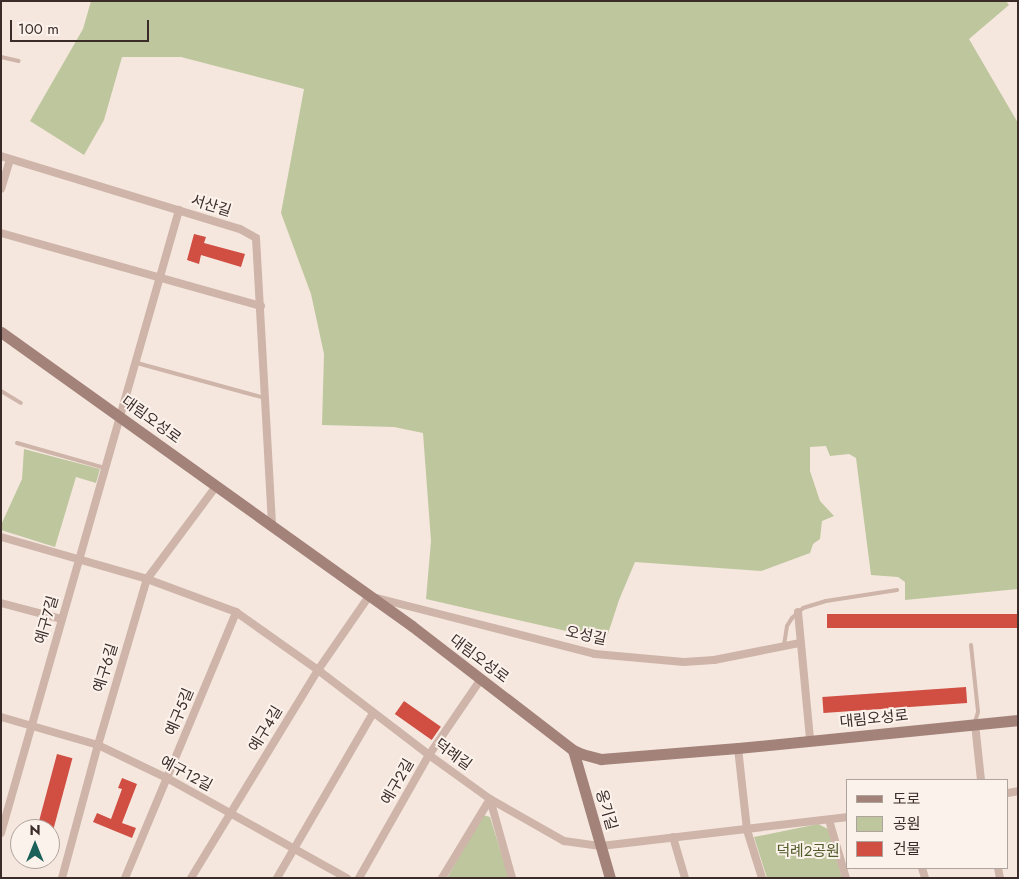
<!DOCTYPE html>
<meta charset="utf-8">
<style>
body{margin:0}
#map{position:relative;width:1019px;height:879px;overflow:hidden;background:#f5e7de;font-family:Jost,"Noto Sans KR",sans-serif}
div>[style]{position:absolute}
.green>*{inset:0;background:#bec69d}
.building>*{inset:0;background:#d04e42;transform-origin:0 0}
.lane>*{height:4px;margin:-2px;padding:0 2px;transform-origin:2px;border-radius:2px;background:#ceb4a9}
.street>*{height:8px;margin:-4px;padding:0 4px;transform-origin:4px;border-radius:4px;background:#ceb4a9}
.secondary>*{height:11px;margin:-5.5px;padding:0 5.5px;transform-origin:5.5px;border-radius:5.5px;background:#a3827a}
span{translate:-50% -50%;white-space:nowrap;text-align:center;line-height:1.15;-webkit-text-stroke:4px #fcf2ec;paint-order:stroke}
.street-label{font-size:15px;color:#3b2c29}
.park-label{font-size:15px;color:#515c2b}
.frame{position:absolute;inset:0;border:2px solid #3b2c29;pointer-events:none}
.legend{position:absolute;left:846px;top:779px;width:162px;height:90px;box-sizing:border-box;background:#fcf2ec;border:1px solid #afa39e;margin:0;padding:6px 9px;list-style:none;font-size:15px;color:#3b2c29}
.legend li{display:flex;align-items:center;gap:10px;height:25px}
.legend b{width:25px;border:1px solid #afa39e}
.north{position:absolute;left:10px;top:819px;width:50px;height:50px;box-sizing:border-box;background:#fcf2ec;border:1px solid #afa39e;border-radius:50%;rotate:0deg;font-size:14px;font-weight:700;line-height:20px;text-align:center;color:#3b2c29}
.north::after{content:'';display:block;margin:auto;width:18px;height:22px;background:#1b615a;clip-path:polygon(50% 0,100% 100%,50% 72%,0 100%)}
.scale{position:absolute;left:10px;top:20px;width:139px;height:22px;box-sizing:border-box;border:2px solid #3b2c29;border-top:0;padding-left:6px;font-size:15px;line-height:18px;white-space:nowrap;color:#3b2c29;-webkit-text-stroke:4px #fcf2ec;paint-order:stroke}
</style>
<div id="map">
<div class="green">
<div style="clip-path:polygon(91px 1px,1006px 1px,1009px 5px,969px 39px,1018px 123px,1018px 589px,905px 600px,905px 582px,898px 577px,871px 575px,856px 458px,849px 454px,830px 456px,826px 446px,810px 447px,810px 471px,820px 501px,834px 516px,822px 521px,820px 539px,813px 544px,810px 553px,761px 571px,635px 562px,619px 600px,606px 640px,426px 599px,431px 541px,423px 433px,394px 427px,322px 425px,324px 354px,311px 294px,281px 213px,304px 89px,181px 57px,122px 57px,104px 120px,84px 155px,30px 121px,83px 29px)"></div>
<div style="clip-path:polygon(24px 449px,100px 469px,96px 483px,76px 477px,55px 547px,1px 530px,1px 525px,22px 479px)"></div>
<div style="clip-path:polygon(483px 815px,490px 817px,509px 878px,447px 878px)"></div>
<div style="clip-path:polygon(818px 824px,828px 829px,842px 878px,767px 878px,754px 837px)"></div>
</div>
<div class="building">
<div style="clip-path:polygon(194px 234px,206px 237px,204px 243px,245px 254px,241px 267px,201px 255px,199px 264px,187px 260px)"></div>
<div style="left:1018px;top:614px;width:14px;height:191px;rotate:90deg"></div>
<div style="left:966px;top:687px;width:16px;height:144px;rotate:86deg"></div>
<div style="left:404px;top:701px;width:45px;height:16px;rotate:35deg"></div>
<div style="left:57px;top:754px;width:16px;height:78px;rotate:15deg"></div>
<div style="clip-path:polygon(122px 778px,137px 784px,122px 823px,136px 828px,132px 838px,93px 822px,97px 813px,111px 819px,122px 789px,118px 788px)"></div>
<div style="clip-path:polygon(20px 859px,42px 859px,40px 867px,20px 861px)"></div>
</div>
<div class="lane">
<div style="left:1px;top:57px;width:18px;rotate:13deg"></div>
<div style="left:137px;top:363px;width:133px;rotate:15.3deg"></div>
<div style="left:1px;top:391px;width:23px;rotate:31deg"></div>
<div style="left:17px;top:443px;width:91px;rotate:15.9deg"></div>
<div style="left:784px;top:645px;width:19px;rotate:-81deg"></div>
<div style="left:787px;top:626px;width:9px;rotate:-58deg"></div>
<div style="left:792px;top:618px;width:15px;rotate:-42deg"></div>
<div style="left:803px;top:608px;width:24px;rotate:-17deg"></div>
<div style="left:826px;top:601px;width:72px;rotate:-8.8deg"></div>
<div style="left:971px;top:645px;width:67px;rotate:84deg"></div>
<div style="left:978px;top:712px;width:10px;rotate:107deg"></div>
</div>
<div class="street">
<div style="left:1px;top:156px;width:250px;rotate:17deg"></div>
<div style="left:240px;top:229px;width:18px;rotate:29deg"></div>
<div style="left:256px;top:238px;width:288px;rotate:86.8deg"></div>
<div style="left:1px;top:189px;width:31px;rotate:-73deg"></div>
<div style="left:1px;top:233px;width:270px;rotate:15.7deg"></div>
<div style="left:1px;top:537px;width:152px;rotate:16deg"></div>
<div style="left:147px;top:579px;width:95px;rotate:20.3deg"></div>
<div style="left:236px;top:612px;width:100px;rotate:35.3deg"></div>
<div style="left:318px;top:670px;width:140px;rotate:37.4deg"></div>
<div style="left:429px;top:755px;width:75px;rotate:35.8deg"></div>
<div style="left:490px;top:799px;width:85px;rotate:29.6deg"></div>
<div style="left:564px;top:841px;width:37px;rotate:8deg"></div>
<div style="left:601px;top:846px;width:249px;rotate:-6.7deg"></div>
<div style="left:1px;top:603px;width:62px;rotate:14.9deg"></div>
<div style="left:798px;top:612px;width:129px;rotate:84.6deg"></div>
<div style="left:1px;top:717px;width:101px;rotate:16.1deg"></div>
<div style="left:98px;top:745px;width:76px;rotate:25.6deg"></div>
<div style="left:167px;top:778px;width:206px;rotate:29.1deg"></div>
<div style="left:975px;top:724px;width:56px;rotate:83.9deg"></div>
<div style="left:738px;top:748px;width:82px;rotate:83.7deg"></div>
<div style="left:747px;top:830px;width:50px;rotate:72.6deg"></div>
<div style="left:1008px;top:793px;width:10px;rotate:-11deg"></div>
<div style="left:490px;top:799px;width:82px;rotate:74.4deg"></div>
<div style="left:829px;top:820px;width:60px;rotate:73.7deg"></div>
<div style="left:1px;top:833px;width:648px;rotate:-74.05deg"></div>
<div style="left:673px;top:837px;width:43px;rotate:73.7deg"></div>
<div style="left:922px;top:868px;width:10px;rotate:73deg"></div>
<div style="left:998px;top:868px;width:10px;rotate:79deg"></div>
<div style="left:62px;top:878px;width:138px;rotate:-74.9deg"></div>
<div style="left:98px;top:745px;width:173px;rotate:-73.6deg"></div>
<div style="left:147px;top:579px;width:117px;rotate:-53.3deg"></div>
<div style="left:125px;top:878px;width:288px;rotate:-67.3deg"></div>
<div style="left:191px;top:878px;width:244px;rotate:-58.6deg"></div>
<div style="left:318px;top:670px;width:90px;rotate:-55.4deg"></div>
<div style="left:369px;top:596px;width:233px;rotate:14.4deg"></div>
<div style="left:595px;top:654px;width:89px;rotate:5.1deg"></div>
<div style="left:684px;top:662px;width:30px;rotate:-4deg"></div>
<div style="left:714px;top:660px;width:88px;rotate:-11.2deg"></div>
<div style="left:277px;top:878px;width:191px;rotate:-59.8deg"></div>
<div style="left:359px;top:878px;width:142px;rotate:-60.4deg"></div>
<div style="left:429px;top:755px;width:92px;rotate:-55.6deg"></div>
<div style="left:442px;top:878px;width:92px;rotate:-58.7deg"></div>
</div>
<div class="secondary">
<div style="left:1px;top:332px;width:505px;rotate:35.58deg"></div>
<div style="left:412px;top:626px;width:203px;rotate:37.6deg"></div>
<div style="left:573px;top:750px;width:10px;rotate:24deg"></div>
<div style="left:582px;top:754px;width:20px;rotate:15deg"></div>
<div style="left:601px;top:759px;width:137px;rotate:-4.6deg"></div>
<div style="left:738px;top:748px;width:281px;rotate:-5.7deg"></div>
<div style="left:573px;top:750px;width:133px;rotate:73.9deg"></div>
</div>
<div class="street-label">
<span style="left:211px;top:206px;rotate:17deg">서산길</span>
<span style="left:151px;top:420px;rotate:36deg">대림오성로</span>
<span style="left:47px;top:620px;rotate:-74deg">예구7길</span>
<span style="left:586px;top:636px;rotate:12deg">오성길</span>
<span style="left:479px;top:659px;rotate:37deg">대림오성로</span>
<span style="left:106px;top:668px;rotate:-73deg">예구6길</span>
<span style="left:180px;top:712px;rotate:-67deg">예구5길</span>
<span style="left:874px;top:719px;rotate:-6deg">대림오성로</span>
<span style="left:266px;top:729px;rotate:-59deg">예구4길</span>
<span style="left:453px;top:755px;rotate:36deg">덕례길</span>
<span style="left:186px;top:774px;rotate:28deg">예구12길</span>
<span style="left:398px;top:782px;rotate:-60deg">예구2길</span>
<span style="left:606px;top:810px;rotate:74deg">옹기길</span>
</div>
<div class="park-label">
<span style="left:808px;top:852px">덕례2공원</span>
</div>
<div class="frame"></div>
<ul class="legend">
<li><b style="height:6px;background:#a3827a"></b>도로</li>
<li><b style="height:14px;background:#bec69d"></b>공원</li>
<li><b style="height:14px;background:#d04e42"></b>건물</li>
</ul>
<div class="north">N</div>
<div class="scale">100 m</div>
</div>
